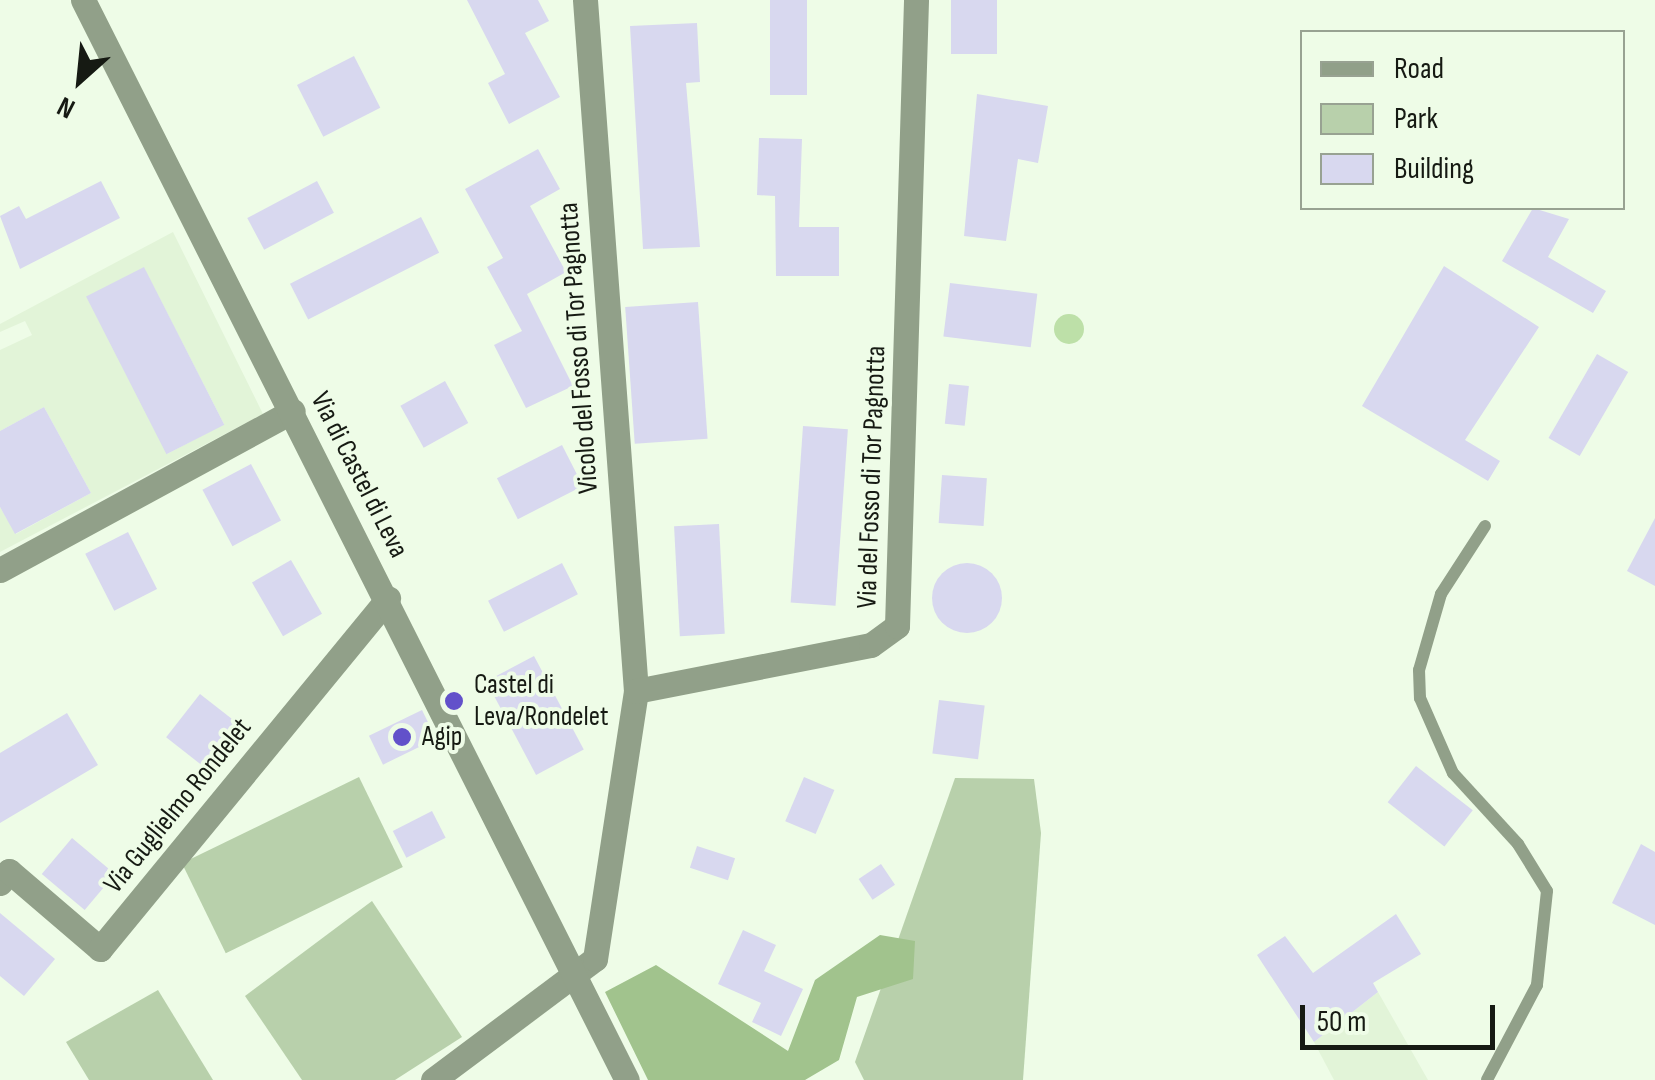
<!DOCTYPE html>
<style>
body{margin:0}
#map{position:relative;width:1655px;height:1080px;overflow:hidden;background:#eefce7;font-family:"Sofia Sans Condensed",sans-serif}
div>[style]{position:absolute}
.built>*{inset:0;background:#e2f4d8}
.green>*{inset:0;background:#b8d0ab;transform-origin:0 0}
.forest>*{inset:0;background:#a1c38d}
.water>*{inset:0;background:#bde0a8}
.round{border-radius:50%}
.building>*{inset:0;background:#d8d8ef;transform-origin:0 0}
.service>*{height:12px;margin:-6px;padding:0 6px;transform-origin:6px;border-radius:6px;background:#91a089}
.minor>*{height:25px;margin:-12.5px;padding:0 12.5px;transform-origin:12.5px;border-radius:12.5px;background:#91a089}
.tertiary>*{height:25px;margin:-12.5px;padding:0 12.5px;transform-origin:12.5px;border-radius:12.5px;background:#91a089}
.dots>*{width:28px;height:28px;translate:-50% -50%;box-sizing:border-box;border:5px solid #eefce7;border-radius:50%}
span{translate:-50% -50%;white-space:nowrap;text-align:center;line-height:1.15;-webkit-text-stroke:8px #eefce7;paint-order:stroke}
.street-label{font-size:28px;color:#161a13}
.poi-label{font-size:28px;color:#161a13}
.left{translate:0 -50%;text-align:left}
.legend{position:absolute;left:1300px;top:30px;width:325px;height:180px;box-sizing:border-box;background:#eefce7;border:2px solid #98a292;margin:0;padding:12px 18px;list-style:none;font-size:30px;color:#161a13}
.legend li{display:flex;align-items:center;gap:20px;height:50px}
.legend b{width:50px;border:2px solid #98a292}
.north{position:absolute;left:30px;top:30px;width:100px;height:100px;-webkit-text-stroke:8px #eefce7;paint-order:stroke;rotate:207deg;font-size:28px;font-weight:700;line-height:40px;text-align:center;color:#161a13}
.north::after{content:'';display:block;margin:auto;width:35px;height:45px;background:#161a13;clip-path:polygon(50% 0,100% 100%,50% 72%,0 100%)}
.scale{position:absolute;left:1300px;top:1005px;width:195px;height:45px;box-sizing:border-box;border:5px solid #161a13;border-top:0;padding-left:12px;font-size:30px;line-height:35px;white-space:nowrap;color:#161a13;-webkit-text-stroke:8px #eefce7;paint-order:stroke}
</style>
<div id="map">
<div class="built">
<div style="clip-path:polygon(evenodd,173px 232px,263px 414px,0 552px,0 507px,16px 534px,91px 493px,44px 407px,0 431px,0 350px,32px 335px,25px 321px,0 332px,0 324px,173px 232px,144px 268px,224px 424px,167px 454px,144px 268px)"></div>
<div style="clip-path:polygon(1378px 992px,1428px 1080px,1334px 1080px,1314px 1042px)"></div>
</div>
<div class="green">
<div style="left:359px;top:777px;width:100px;height:197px;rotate:64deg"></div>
<div style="clip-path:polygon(955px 778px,1034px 779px,1041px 833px,1023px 1080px,864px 1080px,855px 1062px)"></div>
<div style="clip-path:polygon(372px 901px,462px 1037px,395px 1080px,302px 1080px,245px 996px)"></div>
<div style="clip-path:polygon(158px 990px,213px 1080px,89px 1080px,66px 1042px)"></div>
</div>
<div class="forest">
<div style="clip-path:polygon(880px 935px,915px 941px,913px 979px,857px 997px,839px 1060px,805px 1080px,648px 1080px,605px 992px,656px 965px,788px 1051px,815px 980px)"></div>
</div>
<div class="water">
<div class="round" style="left:1054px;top:314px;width:30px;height:30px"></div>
</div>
<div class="building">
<div style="clip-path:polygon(467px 0,538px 0,549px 21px,525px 33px,560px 97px,509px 124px,488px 83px,505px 74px)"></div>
<div style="left:770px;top:0;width:37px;height:95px"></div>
<div style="left:951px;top:0;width:46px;height:54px"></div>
<div style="clip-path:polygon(697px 23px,700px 82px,686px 83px,700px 247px,643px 249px,630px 26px)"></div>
<div style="left:354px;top:56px;width:58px;height:64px;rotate:63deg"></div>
<div style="clip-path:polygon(977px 94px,1048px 106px,1038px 163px,1018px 159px,1006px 241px,964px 236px)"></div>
<div style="clip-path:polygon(759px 138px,802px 139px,799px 227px,839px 227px,839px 276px,776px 276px,775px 196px,757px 195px)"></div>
<div style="clip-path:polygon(538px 149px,560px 189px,530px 206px,566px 272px,527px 294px,573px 386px,526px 408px,494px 345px,522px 331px,487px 267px,503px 258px,465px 189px)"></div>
<div style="clip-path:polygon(101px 181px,120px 218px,20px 269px,0 216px,19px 206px,26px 219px)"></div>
<div style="left:317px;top:181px;width:36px;height:79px;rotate:62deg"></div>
<div style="clip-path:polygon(1533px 208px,1569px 219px,1548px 257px,1606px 291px,1593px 313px,1502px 261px)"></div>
<div style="left:421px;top:217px;width:40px;height:147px;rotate:63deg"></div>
<div style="clip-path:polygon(1444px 266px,1539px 327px,1465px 440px,1500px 461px,1488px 481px,1362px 406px)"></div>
<div style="left:144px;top:267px;width:177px;height:65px;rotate:63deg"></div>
<div style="left:950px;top:283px;width:88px;height:54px;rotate:7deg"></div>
<div style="left:698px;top:302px;width:137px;height:73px;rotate:86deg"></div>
<div style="left:1597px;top:354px;width:36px;height:97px;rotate:30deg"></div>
<div style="left:445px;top:381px;width:48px;height:51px;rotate:61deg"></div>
<div style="left:949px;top:384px;width:20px;height:40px;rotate:6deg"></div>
<div style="clip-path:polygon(44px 407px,91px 493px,15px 534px,0 507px,0 431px)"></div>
<div style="left:803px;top:426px;width:45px;height:177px;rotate:4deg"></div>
<div style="left:562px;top:445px;width:46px;height:73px;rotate:63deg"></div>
<div style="left:251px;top:464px;width:64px;height:55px;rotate:62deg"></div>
<div style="left:942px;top:475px;width:45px;height:48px;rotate:4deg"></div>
<div style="clip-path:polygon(1655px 518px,1655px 586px,1627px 571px)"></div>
<div style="left:719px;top:524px;width:110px;height:45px;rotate:87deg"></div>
<div style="left:128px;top:532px;width:64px;height:48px;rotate:63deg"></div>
<div style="left:291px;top:560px;width:62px;height:45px;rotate:60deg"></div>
<div style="left:562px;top:563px;width:35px;height:83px;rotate:63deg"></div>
<div class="round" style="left:932px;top:563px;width:70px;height:70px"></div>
<div style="left:534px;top:656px;width:106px;height:54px;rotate:62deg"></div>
<div style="left:200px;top:694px;width:52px;height:55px;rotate:38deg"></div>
<div style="left:939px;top:700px;width:46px;height:54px;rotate:7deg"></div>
<div style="left:422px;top:710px;width:32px;height:59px;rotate:64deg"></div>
<div style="clip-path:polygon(67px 713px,98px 765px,0 823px,0 753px)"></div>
<div style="left:1416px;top:766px;width:72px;height:46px;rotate:38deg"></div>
<div style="left:804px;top:777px;width:33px;height:48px;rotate:23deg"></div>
<div style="left:432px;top:811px;width:30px;height:44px;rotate:63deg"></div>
<div style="left:72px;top:838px;width:56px;height:47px;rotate:40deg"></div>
<div style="clip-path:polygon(1641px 844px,1655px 852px,1655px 925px,1612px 903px)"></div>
<div style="left:697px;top:846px;width:40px;height:23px;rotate:18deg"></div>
<div style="left:881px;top:864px;width:25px;height:27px;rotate:56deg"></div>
<div style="clip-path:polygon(0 913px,55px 959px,24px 996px,0 976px)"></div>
<div style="clip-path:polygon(1396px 914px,1421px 954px,1373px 983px,1378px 992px,1314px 1042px,1257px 955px,1285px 936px,1313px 973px)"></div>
<div style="clip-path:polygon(743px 930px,776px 945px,764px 971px,803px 989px,781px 1036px,752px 1022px,761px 1003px,718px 984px)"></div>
</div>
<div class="service">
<div style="left:1485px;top:526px;width:81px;rotate:122.9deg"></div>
<div style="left:1441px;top:594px;width:79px;rotate:106.1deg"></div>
<div style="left:1419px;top:670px;width:28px;rotate:88deg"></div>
<div style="left:1420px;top:698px;width:82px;rotate:66.3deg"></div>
<div style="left:1453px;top:773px;width:96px;rotate:47.5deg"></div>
<div style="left:1518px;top:844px;width:55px;rotate:58.3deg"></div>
<div style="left:1547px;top:891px;width:95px;rotate:96.1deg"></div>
<div style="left:1537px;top:985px;width:107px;rotate:117.8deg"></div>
</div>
<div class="minor">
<div style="left:585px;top:0;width:693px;rotate:85.78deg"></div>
<div style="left:0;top:570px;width:333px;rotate:-28.5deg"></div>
<div style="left:0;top:883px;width:15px;rotate:-53deg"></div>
<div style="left:9px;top:871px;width:120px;rotate:40.6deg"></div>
<div style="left:100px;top:949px;width:454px;rotate:-50.6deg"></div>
<div style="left:433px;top:1080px;width:202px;rotate:-36.8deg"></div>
<div style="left:595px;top:959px;width:271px;rotate:-81.3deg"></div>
<div style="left:636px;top:691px;width:239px;rotate:-11.1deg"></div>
<div style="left:871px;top:645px;width:32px;rotate:-36deg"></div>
<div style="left:897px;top:626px;width:626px;rotate:-88.26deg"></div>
</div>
<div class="tertiary">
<div style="left:83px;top:0;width:1209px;rotate:63.27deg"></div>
</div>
<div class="dots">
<div style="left:454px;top:701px;background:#6251ca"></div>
<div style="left:402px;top:737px;background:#6251ca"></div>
</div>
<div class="street-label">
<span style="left:579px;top:348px;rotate:-94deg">Vicolo del Fosso di Tor Pagnotta</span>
<span style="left:359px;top:475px;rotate:63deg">Via di Castel di Leva</span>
<span style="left:872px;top:477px;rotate:-88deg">Via del Fosso di Tor Pagnotta</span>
<span style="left:178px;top:806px;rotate:-51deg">Via Guglielmo Rondelet</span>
</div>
<div class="poi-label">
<span class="left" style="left:474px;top:701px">Castel di<br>Leva/Rondelet</span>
<span class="left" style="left:422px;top:737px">Agip</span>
</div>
<ul class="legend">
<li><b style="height:12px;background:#91a089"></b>Road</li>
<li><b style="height:28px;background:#b8d0ab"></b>Park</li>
<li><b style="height:28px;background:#d8d8ef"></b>Building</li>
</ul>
<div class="north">N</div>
<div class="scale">50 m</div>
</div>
